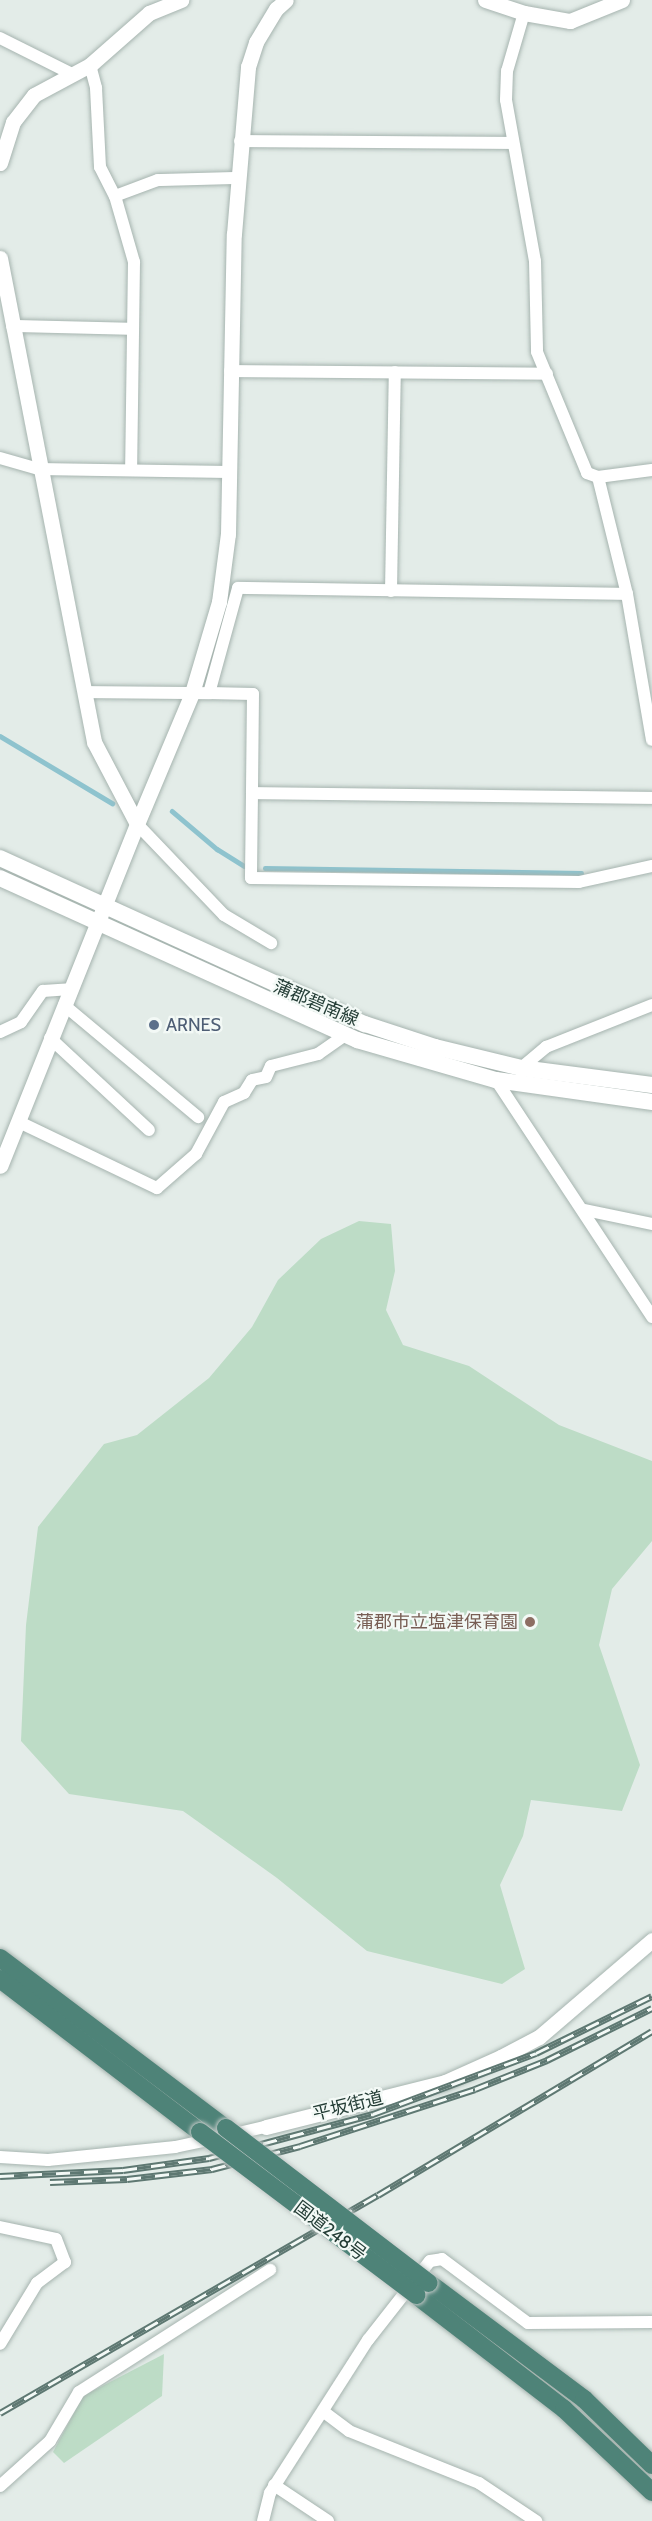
<!DOCTYPE html>
<meta charset="utf-8">
<style>
body{margin:0}
#map{position:relative;width:652px;height:2521px;overflow:hidden;background:#e3ece8;font-family:Cabin,"Noto Sans JP",sans-serif}
div>[style]{position:absolute}
.green>*{inset:0;background:#bddcc6}
.stream>*{height:4.5px;margin:-2.25px;padding:0 2.25px;transform-origin:2.25px;border-radius:2.25px;background:#8ec3ce}
.roads{filter:drop-shadow(0 0 2px #a6b4af) drop-shadow(0 0 2px #a6b4af)}
.minor>*{height:12px;margin:-6px;padding:0 6px;transform-origin:6px;border-radius:6px;background:#fff}
.tertiary>*{height:15px;margin:-7.5px;padding:0 7.5px;transform-origin:7.5px;border-radius:7.5px;background:#fff}
.secondary>*{height:16px;margin:-8px;padding:0 8px;transform-origin:8px;border-radius:8px;background:#fff}
.trunk>*{height:18px;margin:-9px;padding:0 9px;transform-origin:9px;border-radius:9px;background:#4e8378}
.rail>*{height:7px;margin-top:-3.5px;transform-origin:0;background:repeating-linear-gradient(90deg,#f3f9f6 0 14px,#5e7872 0 28px);box-sizing:border-box;border-block:2px solid #5e7872}
.bridges{filter:drop-shadow(0 0 2px #c2c9c7) drop-shadow(0 0 2px #c2c9c7)}
.trunk-bridge>*{height:18px;margin:-9px;padding:0 9px;transform-origin:9px;border-radius:9px;background:#4e8378}
.dots>*{width:16px;height:16px;translate:-50% -50%;box-sizing:border-box;border:3px solid #f3f9f6;border-radius:50%}
span{translate:-50% -50%;white-space:nowrap;text-align:center;line-height:1.15;-webkit-text-stroke:4.5px #f3f9f6;paint-order:stroke}
.street-label{font-size:18px;color:#243d36}
.service-label{font-size:18px;color:#4e5e75}
.left{translate:0 -50%;text-align:left}
.education-label{font-size:18px;color:#785e54}
.right{translate:-100% -50%;text-align:right}
</style>
<div id="map">
<div class="green">
<div style="clip-path:polygon(359px 1221px,391px 1224px,395px 1271px,386px 1310px,403px 1345px,469px 1366px,559px 1425px,652px 1461px,652px 1541px,612px 1589px,599px 1645px,640px 1765px,622px 1811px,531px 1800px,523px 1836px,500px 1885px,525px 1969px,502px 1984px,367px 1951px,277px 1878px,183px 1811px,69px 1794px,21px 1741px,26px 1625px,38px 1527px,104px 1444px,137px 1435px,209px 1378px,252px 1327px,278px 1280px,321px 1239px)"></div>
<div style="clip-path:polygon(164px 2354px,162px 2396px,64px 2463px,53px 2452px,83px 2396px)"></div>
</div>
<div class="stream">
<div style="left:0;top:736px;width:131px;rotate:30.9deg"></div>
<div style="left:172px;top:811px;width:59px;rotate:40.2deg"></div>
<div style="left:217px;top:849px;width:32px;rotate:32deg"></div>
<div style="left:265px;top:868px;width:316px;rotate:0.9deg"></div>
</div>
<div class="roads">
<div class="minor">
<div style="left:524px;top:13px;width:60px;rotate:106.3deg"></div>
<div style="left:507px;top:71px;width:29px;rotate:92deg"></div>
<div style="left:506px;top:100px;width:164px;rotate:79.8deg"></div>
<div style="left:535px;top:261px;width:91px;rotate:88.7deg"></div>
<div style="left:537px;top:352px;width:131px;rotate:67.5deg"></div>
<div style="left:587px;top:473px;width:12px;rotate:20deg"></div>
<div style="left:598px;top:477px;width:54px;rotate:-7.4deg"></div>
<div style="left:0;top:38px;width:78px;rotate:26.6deg"></div>
<div style="left:90px;top:65px;width:24px;rotate:75deg"></div>
<div style="left:96px;top:88px;width:79px;rotate:87.1deg"></div>
<div style="left:100px;top:167px;width:33px;rotate:63deg"></div>
<div style="left:115px;top:196px;width:69px;rotate:73.9deg"></div>
<div style="left:134px;top:262px;width:208px;rotate:90.8deg"></div>
<div style="left:240px;top:141px;width:273px;rotate:0.4deg"></div>
<div style="left:115px;top:196px;width:46px;rotate:-20.4deg"></div>
<div style="left:158px;top:180px;width:79px;rotate:-1.5deg"></div>
<div style="left:12px;top:326px;width:121px;rotate:1.4deg"></div>
<div style="left:230px;top:371px;width:317px;rotate:0.5deg"></div>
<div style="left:0;top:458px;width:40px;rotate:16deg"></div>
<div style="left:38px;top:469px;width:191px;rotate:0.9deg"></div>
<div style="left:598px;top:477px;width:121px;rotate:76.1deg"></div>
<div style="left:627px;top:594px;width:148px;rotate:80.3deg"></div>
<div style="left:391px;top:591px;width:219px;rotate:-89deg"></div>
<div style="left:627px;top:594px;width:389px;rotate:-179.1deg"></div>
<div style="left:238px;top:588px;width:109px;rotate:105.4deg"></div>
<div style="left:209px;top:693px;width:44px;rotate:1.3deg"></div>
<div style="left:253px;top:694px;width:99px;rotate:90.6deg"></div>
<div style="left:252px;top:793px;width:400px;rotate:0.7deg"></div>
<div style="left:84px;top:692px;width:125px;rotate:0.5deg"></div>
<div style="left:252px;top:793px;width:85px;rotate:90.7deg"></div>
<div style="left:251px;top:878px;width:328px;rotate:0.7deg"></div>
<div style="left:579px;top:882px;width:75px;rotate:-12.4deg"></div>
<div style="left:137px;top:824px;width:126px;rotate:46.3deg"></div>
<div style="left:224px;top:915px;width:55px;rotate:30.8deg"></div>
<div style="left:64px;top:1005px;width:175px;rotate:39.9deg"></div>
<div style="left:0;top:1032px;width:23px;rotate:-25deg"></div>
<div style="left:21px;top:1022px;width:38px;rotate:-55deg"></div>
<div style="left:43px;top:991px;width:27px;rotate:-4deg"></div>
<div style="left:50px;top:1038px;width:135px;rotate:42.9deg"></div>
<div style="left:521px;top:1068px;width:33px;rotate:-40deg"></div>
<div style="left:546px;top:1047px;width:114px;rotate:-21.6deg"></div>
<div style="left:496px;top:1080px;width:284px;rotate:56.6deg"></div>
<div style="left:19px;top:1122px;width:153px;rotate:25.6deg"></div>
<div style="left:157px;top:1188px;width:52px;rotate:-41.1deg"></div>
<div style="left:196px;top:1154px;width:59px;rotate:-61.7deg"></div>
<div style="left:224px;top:1102px;width:22px;rotate:-24deg"></div>
<div style="left:244px;top:1093px;width:15px;rotate:-58deg"></div>
<div style="left:252px;top:1080px;width:14px;rotate:-12deg"></div>
<div style="left:266px;top:1077px;width:12px;rotate:-66deg"></div>
<div style="left:271px;top:1066px;width:49px;rotate:-14.3deg"></div>
<div style="left:318px;top:1054px;width:33px;rotate:-35deg"></div>
<div style="left:585px;top:1210px;width:68px;rotate:11.8deg"></div>
<div style="left:230px;top:2135px;width:37px;rotate:-13deg"></div>
<div style="left:0;top:2157px;width:48px;rotate:3.6deg"></div>
<div style="left:48px;top:2160px;width:128px;rotate:-5.8deg"></div>
<div style="left:175px;top:2147px;width:39px;rotate:-12deg"></div>
<div style="left:0;top:2227px;width:57px;rotate:12.1deg"></div>
<div style="left:56px;top:2239px;width:25px;rotate:69deg"></div>
<div style="left:65px;top:2262px;width:35px;rotate:143deg"></div>
<div style="left:37px;top:2283px;width:71px;rotate:121.2deg"></div>
<div style="left:324px;top:2412px;width:31px;rotate:37deg"></div>
<div style="left:349px;top:2431px;width:140px;rotate:21.8deg"></div>
<div style="left:479px;top:2483px;width:69px;rotate:33.7deg"></div>
<div style="left:274px;top:2485px;width:65px;rotate:33.7deg"></div>
<div style="left:0;top:2486px;width:67px;rotate:-42deg"></div>
<div style="left:50px;top:2441px;width:57px;rotate:-59.4deg"></div>
<div style="left:79px;top:2392px;width:227px;rotate:-32.6deg"></div>
<div style="left:263px;top:2521px;width:29px;rotate:-76deg"></div>
<div style="left:270px;top:2493px;width:182px;rotate:-57.4deg"></div>
<div style="left:368px;top:2340px;width:100px;rotate:-51.9deg"></div>
<div style="left:430px;top:2261px;width:12px;rotate:-9deg"></div>
<div style="left:442px;top:2259px;width:107px;rotate:36.7deg"></div>
<div style="left:528px;top:2323px;width:124px;rotate:-0.5deg"></div>
</div>
<div class="tertiary">
<div style="left:485px;top:0;width:41px;rotate:18.4deg"></div>
<div style="left:524px;top:13px;width:47px;rotate:9.9deg"></div>
<div style="left:570px;top:21px;width:56px;rotate:-22deg"></div>
<div style="left:0;top:163px;width:43px;rotate:-72.4deg"></div>
<div style="left:13px;top:122px;width:34px;rotate:-52deg"></div>
<div style="left:34px;top:95px;width:64px;rotate:-28.2deg"></div>
<div style="left:90px;top:65px;width:79px;rotate:-41.4deg"></div>
<div style="left:149px;top:13px;width:35px;rotate:-22deg"></div>
<div style="left:0;top:258px;width:493px;rotate:79deg"></div>
<div style="left:94px;top:742px;width:93px;rotate:62.3deg"></div>
<div style="left:137px;top:824px;width:368px;rotate:111.8deg"></div>
<div style="left:137px;top:824px;width:142px;rotate:-67.2deg"></div>
<div style="left:192px;top:693px;width:95px;rotate:-73.5deg"></div>
<div style="left:219px;top:602px;width:69px;rotate:-82.5deg"></div>
<div style="left:228px;top:534px;width:300px;rotate:-88.9deg"></div>
<div style="left:234px;top:234px;width:168px;rotate:-85.2deg"></div>
<div style="left:248px;top:67px;width:26px;rotate:-72deg"></div>
<div style="left:256px;top:42px;width:39px;rotate:-59deg"></div>
<div style="left:276px;top:9px;width:13px;rotate:-42deg"></div>
<div style="left:266px;top:2127px;width:185px;rotate:-14.1deg"></div>
<div style="left:445px;top:2082px;width:61px;rotate:-24.1deg"></div>
<div style="left:501px;top:2057px;width:43px;rotate:-27.8deg"></div>
<div style="left:539px;top:2037px;width:149px;rotate:-40.6deg"></div>
</div>
<div class="secondary">
<div style="left:0;top:858px;width:401px;rotate:24.5deg"></div>
<div style="left:365px;top:1024px;width:74px;rotate:18.2deg"></div>
<div style="left:435px;top:1047px;width:89px;rotate:13.7deg"></div>
<div style="left:521px;top:1068px;width:132px;rotate:7.4deg"></div>
<div style="left:0;top:878px;width:392px;rotate:24.4deg"></div>
<div style="left:357px;top:1040px;width:145px;rotate:16.1deg"></div>
<div style="left:496px;top:1080px;width:158px;rotate:8deg"></div>
</div>
<div class="trunk">
<div style="left:0;top:1958px;width:283px;rotate:37deg"></div>
<div style="left:0;top:1979px;width:252px;rotate:37.4deg"></div>
<div style="left:429px;top:2283px;width:194px;rotate:36.8deg"></div>
<div style="left:584px;top:2399px;width:95px;rotate:44.1deg"></div>
<div style="left:416px;top:2295px;width:187px;rotate:37.6deg"></div>
<div style="left:564px;top:2409px;width:121px;rotate:43.3deg"></div>
</div>
</div>
<div class="rail">
<div style="left:0;top:2176px;width:123px;rotate:-2.8deg"></div>
<div style="left:123px;top:2170px;width:87px;rotate:-7.9deg"></div>
<div style="left:209px;top:2158px;width:170px;rotate:-15deg"></div>
<div style="left:373px;top:2114px;width:174px;rotate:-20.5deg"></div>
<div style="left:536px;top:2053px;width:129px;rotate:-26.2deg"></div>
<div style="left:50px;top:2182px;width:77px;rotate:-2.2deg"></div>
<div style="left:127px;top:2179px;width:86px;rotate:-6.7deg"></div>
<div style="left:212px;top:2169px;width:91px;rotate:-14.6deg"></div>
<div style="left:300px;top:2146px;width:184px;rotate:-18deg"></div>
<div style="left:475px;top:2089px;width:78px;rotate:-21.9deg"></div>
<div style="left:547px;top:2060px;width:117px;rotate:-26.3deg"></div>
<div style="left:0;top:2413px;width:436px;rotate:-30deg"></div>
<div style="left:378px;top:2195px;width:319px;rotate:-30.9deg"></div>
</div>
<div class="bridges">
<div class="trunk-bridge">
<div style="left:226px;top:2128px;width:255px;rotate:37.4deg"></div>
<div style="left:200px;top:2132px;width:271px;rotate:37deg"></div>
</div>
</div>
<div class="dots">
<div style="left:154px;top:1025px;background:#5c6f8a"></div>
<div style="left:530px;top:1622px;background:#8d6e63"></div>
</div>
<div class="street-label">
<span style="left:316px;top:1003px;rotate:23deg">蒲郡碧南線</span>
<span style="left:348px;top:2106px;rotate:-14deg">平坂街道</span>
<span style="left:330px;top:2231px;rotate:37deg">国道248号</span>
</div>
<div class="service-label">
<span class="left" style="left:166px;top:1025px">ARNES</span>
</div>
<div class="education-label">
<span class="right" style="left:518px;top:1622px">蒲郡市立塩津保育園</span>
</div>
</div>
